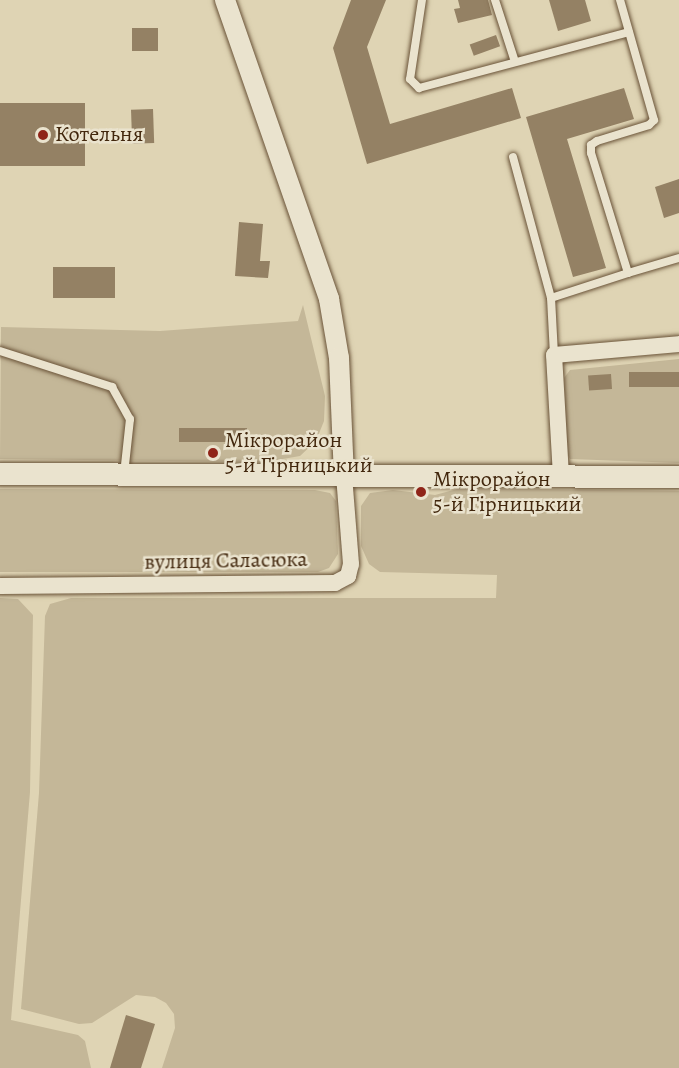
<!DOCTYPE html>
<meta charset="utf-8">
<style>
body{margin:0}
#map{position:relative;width:679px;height:1068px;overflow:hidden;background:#dfd4b4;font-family:Alegreya,serif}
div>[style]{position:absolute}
.green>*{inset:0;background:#c4b798}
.building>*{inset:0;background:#948164;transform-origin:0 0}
.roads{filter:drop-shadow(0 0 2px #695237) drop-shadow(0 0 2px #695237)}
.service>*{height:8px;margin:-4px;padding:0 4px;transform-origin:4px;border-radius:4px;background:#eae3ce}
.minor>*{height:16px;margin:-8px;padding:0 8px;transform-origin:8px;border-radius:8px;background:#eae3ce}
.tertiary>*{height:20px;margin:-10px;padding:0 10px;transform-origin:10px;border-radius:10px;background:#eae3ce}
.secondary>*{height:22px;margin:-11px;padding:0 11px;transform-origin:11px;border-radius:11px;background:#eae3ce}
.dots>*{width:16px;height:16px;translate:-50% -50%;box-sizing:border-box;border:3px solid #eae3ce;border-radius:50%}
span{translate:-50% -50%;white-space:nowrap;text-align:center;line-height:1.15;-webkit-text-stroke:5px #eae3ce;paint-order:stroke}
.poi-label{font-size:22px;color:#42270d}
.left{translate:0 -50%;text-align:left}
.street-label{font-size:22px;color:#42270d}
</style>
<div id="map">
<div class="green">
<div style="clip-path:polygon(303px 305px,325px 396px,324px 421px,316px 441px,300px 456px,265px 462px,0 459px,1px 327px,160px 331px,298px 321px)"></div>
<div style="clip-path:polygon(679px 359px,679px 463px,570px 459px,566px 452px,564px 378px,570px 370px)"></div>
<div style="clip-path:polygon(461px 488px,679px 491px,679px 1068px,162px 1068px,175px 1028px,174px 1014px,166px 1003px,155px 997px,136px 995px,92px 1023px,79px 1024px,21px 1009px,39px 793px,45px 616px,50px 604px,71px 598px,496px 598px,497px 575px,380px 572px,369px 564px,361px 546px,361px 506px,370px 493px,393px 490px,435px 495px)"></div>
<div style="clip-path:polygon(0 489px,315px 490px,330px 493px,336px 501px,338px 554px,329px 568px,318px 572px,0 572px)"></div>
<div style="clip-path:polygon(0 598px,18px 599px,33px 615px,30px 792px,11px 1020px,78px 1035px,85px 1041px,91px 1068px,0 1068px)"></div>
</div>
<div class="building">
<div style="clip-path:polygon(351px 0,386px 0,367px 47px,390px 124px,512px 88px,521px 118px,367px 164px,333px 48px)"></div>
<div style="clip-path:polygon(458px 0,488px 0,492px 15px,458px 23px,454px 9px,460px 8px)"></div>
<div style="clip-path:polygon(549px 0,585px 0,591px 21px,558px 31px)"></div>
<div style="left:132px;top:28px;width:26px;height:23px"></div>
<div style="left:496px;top:35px;width:12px;height:28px;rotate:70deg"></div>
<div style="clip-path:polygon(624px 88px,634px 119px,567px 139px,606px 268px,573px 277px,526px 117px)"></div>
<div style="left:0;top:103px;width:85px;height:63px"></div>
<div style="left:153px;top:109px;width:34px;height:22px;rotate:88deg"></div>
<div style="clip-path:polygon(679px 179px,679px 213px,664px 218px,655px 187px)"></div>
<div style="clip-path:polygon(239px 222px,263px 224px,260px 261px,270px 261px,268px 278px,235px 276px)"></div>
<div style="left:115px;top:267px;width:31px;height:62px;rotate:90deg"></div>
<div style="left:629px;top:372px;width:50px;height:15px"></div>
<div style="left:611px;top:374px;width:15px;height:23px;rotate:86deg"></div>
<div style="left:179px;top:428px;width:68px;height:14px"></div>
<div style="clip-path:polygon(126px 1015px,155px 1024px,141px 1068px,110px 1068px)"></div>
</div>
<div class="roads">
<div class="service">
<div style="left:422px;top:0;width:80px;rotate:98.6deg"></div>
<div style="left:410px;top:79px;width:13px;rotate:45deg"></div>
<div style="left:419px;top:88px;width:217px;rotate:-14.9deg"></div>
<div style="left:495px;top:0;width:65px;rotate:72.1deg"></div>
<div style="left:513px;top:157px;width:146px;rotate:74.9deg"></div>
<div style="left:628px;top:273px;width:53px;rotate:-16.4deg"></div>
<div style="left:0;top:351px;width:118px;rotate:17.8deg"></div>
<div style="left:112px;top:387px;width:37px;rotate:61deg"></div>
<div style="left:130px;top:419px;width:55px;rotate:96.2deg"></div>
<div style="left:554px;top:355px;width:57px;rotate:-93deg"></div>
<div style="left:551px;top:298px;width:81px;rotate:-18deg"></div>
<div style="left:628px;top:273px;width:126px;rotate:-107.1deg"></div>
<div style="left:591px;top:153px;width:8px;rotate:-90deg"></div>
<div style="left:591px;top:145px;width:7px;rotate:-34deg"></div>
<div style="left:597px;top:141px;width:54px;rotate:-17.1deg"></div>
<div style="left:649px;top:125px;width:7px;rotate:-45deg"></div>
<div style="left:654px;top:120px;width:125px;rotate:-105.8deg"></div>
</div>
<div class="minor">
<div style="left:561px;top:476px;width:121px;rotate:-93.3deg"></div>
<div style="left:554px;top:355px;width:125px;rotate:-5deg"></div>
<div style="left:0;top:586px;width:335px;rotate:-0.5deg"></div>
<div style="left:335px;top:583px;width:15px;rotate:-28deg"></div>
<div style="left:348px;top:576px;width:12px;rotate:-76deg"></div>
<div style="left:351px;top:564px;width:89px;rotate:-94.5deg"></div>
</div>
<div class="tertiary">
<div style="left:225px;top:0;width:317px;rotate:70.8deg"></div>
<div style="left:329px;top:299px;width:60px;rotate:80.4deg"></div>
<div style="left:339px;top:358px;width:117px;rotate:87.6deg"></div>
</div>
<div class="secondary">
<div style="left:0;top:474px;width:679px;rotate:0.25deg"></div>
</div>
</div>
<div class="dots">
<div style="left:43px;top:135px;background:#8f2418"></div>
<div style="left:213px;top:453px;background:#8f2418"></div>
<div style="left:421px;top:492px;background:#8f2418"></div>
</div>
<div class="poi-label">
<span class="left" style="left:55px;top:135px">Котельня</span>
<span class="left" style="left:225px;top:453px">Мікрорайон<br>5-й Гірницький</span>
<span class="left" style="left:433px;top:492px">Мiкрорайон<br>5-й Гiрницький</span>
</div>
<div class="street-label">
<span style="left:226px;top:561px;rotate:-1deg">вулиця Саласюка</span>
</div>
</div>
